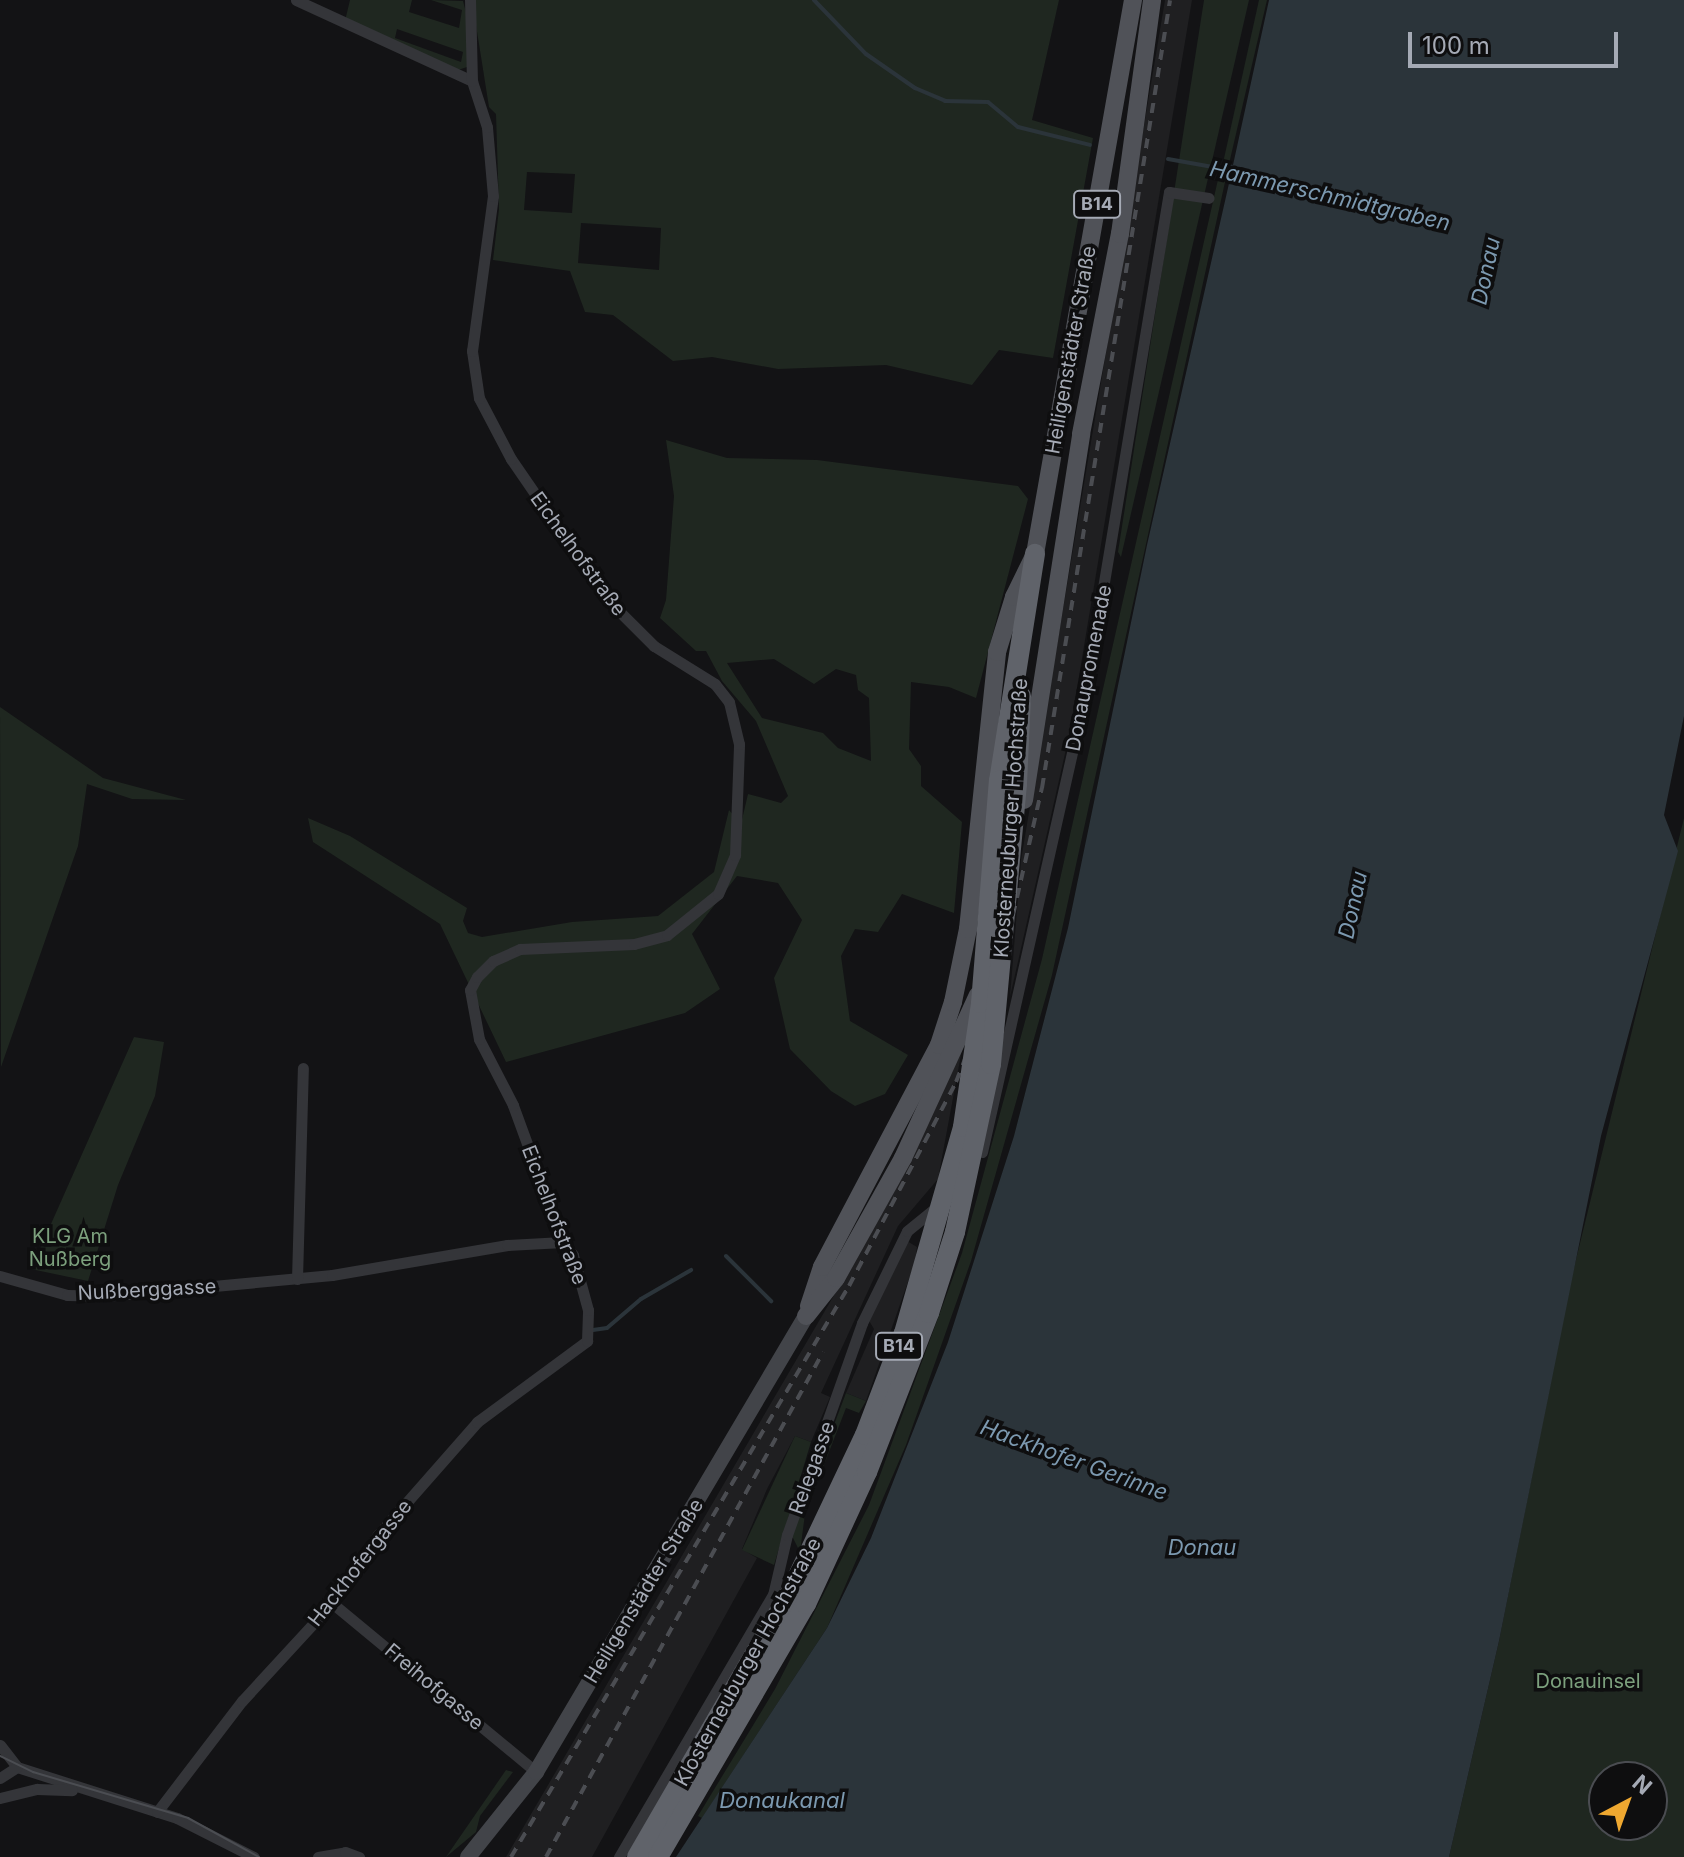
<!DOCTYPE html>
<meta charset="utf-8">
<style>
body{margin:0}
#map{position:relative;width:1684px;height:1857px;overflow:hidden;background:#131315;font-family:Inter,sans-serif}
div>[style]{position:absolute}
.built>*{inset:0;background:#1f1f21}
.green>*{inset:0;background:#1f2720}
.water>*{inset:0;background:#2b343a}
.stream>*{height:4px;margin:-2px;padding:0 2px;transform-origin:2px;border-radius:2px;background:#2b343a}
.street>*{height:11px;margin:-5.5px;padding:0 5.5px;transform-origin:5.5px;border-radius:5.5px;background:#343539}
.secondary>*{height:16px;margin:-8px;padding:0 8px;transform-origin:8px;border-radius:8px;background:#424449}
.primary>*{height:18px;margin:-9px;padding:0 9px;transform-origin:9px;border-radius:9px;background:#505258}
.highway>*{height:20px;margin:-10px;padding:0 10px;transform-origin:10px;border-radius:10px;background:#60636a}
.tram>*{height:2px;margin:-1px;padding:0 1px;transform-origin:1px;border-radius:1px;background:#4b4d52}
.rail>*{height:4px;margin-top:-2px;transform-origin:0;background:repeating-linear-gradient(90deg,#4b4d52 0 10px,transparent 0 18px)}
.highway-bridge>*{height:20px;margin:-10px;padding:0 10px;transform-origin:10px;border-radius:10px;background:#60636a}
span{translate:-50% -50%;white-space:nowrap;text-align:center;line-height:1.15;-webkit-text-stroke:7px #0e0e0f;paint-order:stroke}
.shield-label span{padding:2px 6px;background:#0e0e0f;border:2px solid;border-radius:6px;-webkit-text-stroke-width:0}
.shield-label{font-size:18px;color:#a5aab5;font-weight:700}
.street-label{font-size:20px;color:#a5aab5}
.park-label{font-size:20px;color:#7ca07d}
.water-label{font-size:22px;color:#7c99b0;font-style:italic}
.north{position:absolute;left:1588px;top:1761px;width:80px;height:80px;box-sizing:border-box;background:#0e0e0f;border:2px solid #4a4c51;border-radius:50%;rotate:41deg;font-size:22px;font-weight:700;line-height:32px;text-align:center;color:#a5aab5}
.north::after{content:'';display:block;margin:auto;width:28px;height:36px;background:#efa830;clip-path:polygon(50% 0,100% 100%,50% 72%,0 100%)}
.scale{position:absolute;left:1408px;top:32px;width:210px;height:36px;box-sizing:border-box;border:4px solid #a5aab5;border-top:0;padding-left:10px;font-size:24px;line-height:28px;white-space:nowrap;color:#a5aab5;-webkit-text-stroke:6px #0e0e0f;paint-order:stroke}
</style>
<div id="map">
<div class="built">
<div style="clip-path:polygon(1165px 0,1192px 0,1069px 736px,1010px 997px,1021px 860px)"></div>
<div style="clip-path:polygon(963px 1044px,938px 1179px,898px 1226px,821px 1393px,830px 1397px,811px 1442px,795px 1436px,767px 1489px,742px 1549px,757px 1558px,592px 1857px,506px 1857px,892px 1196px)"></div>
<div style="clip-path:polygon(907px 1241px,917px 1247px,915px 1262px,866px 1401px,846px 1393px,874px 1329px,868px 1319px)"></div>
</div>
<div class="green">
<div style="clip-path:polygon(evenodd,350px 0,412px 0,409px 12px,459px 28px,462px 10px,431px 0,463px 1px,469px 24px,467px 67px,458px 70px,345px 21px,350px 0,397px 29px,463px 52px,461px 62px,395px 38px,397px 29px)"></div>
<div style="clip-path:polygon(evenodd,472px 0,1059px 0,1032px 120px,1093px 138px,1053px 358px,999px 350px,972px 385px,886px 365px,778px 369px,712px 357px,673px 361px,613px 315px,585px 312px,570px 271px,493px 260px,499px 209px,496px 114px,489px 107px,472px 0,527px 172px,575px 174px,572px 213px,524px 210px,527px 172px,472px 0,581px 223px,661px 228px,659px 270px,578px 263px,581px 223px)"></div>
<div style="clip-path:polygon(1204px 0,1249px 0,1121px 557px,1118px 552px)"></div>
<div style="clip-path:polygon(1259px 0,1267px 0,1229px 164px,1223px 163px)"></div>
<div style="clip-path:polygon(1219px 175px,1225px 182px,1052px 975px,971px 1261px,906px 1445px,827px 1628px,702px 1818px,698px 1816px,775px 1689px,869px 1505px,962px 1253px,1042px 959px)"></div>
<div style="clip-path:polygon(evenodd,666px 440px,727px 458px,817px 460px,1018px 486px,1028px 499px,976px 698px,949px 687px,911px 682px,909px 749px,921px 766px,921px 786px,962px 822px,954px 913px,902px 894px,878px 932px,855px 929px,841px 956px,850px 1021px,908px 1055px,885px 1094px,855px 1106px,831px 1091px,790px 1049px,774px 978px,802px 920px,778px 883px,737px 876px,692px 934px,720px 989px,685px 1013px,506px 1062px,440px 924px,313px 842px,308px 818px,350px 836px,467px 908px,463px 921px,468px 933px,482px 937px,572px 922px,658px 916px,714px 872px,729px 810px,741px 824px,748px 794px,781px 803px,788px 796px,756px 721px,722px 681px,706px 651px,696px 651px,660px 618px,666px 600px,674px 496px,666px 440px,774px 659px,814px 684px,836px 669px,856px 675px,858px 690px,869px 698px,871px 761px,838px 748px,823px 733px,762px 718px,727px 663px,774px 659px)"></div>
<div style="clip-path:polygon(0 707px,103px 778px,186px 800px,132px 799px,87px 784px,78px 846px,1px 1067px)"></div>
<div style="clip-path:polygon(evenodd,1684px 818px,1684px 1857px,1449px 1857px,1499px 1641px,1571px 1280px,1684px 818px,1604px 1777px,1652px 1777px,1652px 1825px,1604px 1825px,1604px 1777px)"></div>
<div style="clip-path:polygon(134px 1037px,164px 1042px,155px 1096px,118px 1185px,88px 1281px,31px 1269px)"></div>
<div style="clip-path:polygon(846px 1393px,866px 1401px,859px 1413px,846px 1408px,805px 1514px,800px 1552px,792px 1536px)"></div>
<div style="clip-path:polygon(795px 1436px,811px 1442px,774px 1565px,742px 1550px)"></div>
<div style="clip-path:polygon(506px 1770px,513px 1772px,480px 1816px,476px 1832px,446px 1857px)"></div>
</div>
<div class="water">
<div style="clip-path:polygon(1269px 0,1684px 0,1684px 716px,1664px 815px,1678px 851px,1601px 1136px,1499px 1641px,1449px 1857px,676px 1857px,827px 1628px,871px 1538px,948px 1342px,1014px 1136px,1068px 928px,1147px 545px,1230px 179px,1219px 175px,1223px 163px,1233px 165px)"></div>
</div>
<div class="stream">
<div style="left:814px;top:0;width:75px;rotate:46.1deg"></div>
<div style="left:866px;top:54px;width:60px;rotate:34.8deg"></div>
<div style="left:915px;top:88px;width:33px;rotate:23deg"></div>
<div style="left:945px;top:101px;width:43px;rotate:1.3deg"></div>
<div style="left:988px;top:102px;width:39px;rotate:40deg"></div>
<div style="left:1018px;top:127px;width:74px;rotate:14deg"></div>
<div style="left:1168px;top:159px;width:57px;rotate:10.1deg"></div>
<div style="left:726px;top:1256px;width:64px;rotate:45deg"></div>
<div style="left:593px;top:1330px;width:14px;rotate:-8deg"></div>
<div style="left:607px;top:1328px;width:45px;rotate:-40.5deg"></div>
<div style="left:641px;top:1299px;width:58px;rotate:-30.1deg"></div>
</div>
<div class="street">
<div style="left:296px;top:0;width:194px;rotate:24.7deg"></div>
<div style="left:982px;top:1152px;width:467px;rotate:-77.3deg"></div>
<div style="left:1085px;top:696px;width:511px;rotate:-80.54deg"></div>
<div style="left:1169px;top:192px;width:40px;rotate:8.5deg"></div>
<div style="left:0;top:1276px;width:70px;rotate:15.8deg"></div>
<div style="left:67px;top:1295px;width:39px;rotate:1deg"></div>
<div style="left:106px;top:1296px;width:227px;rotate:-5.3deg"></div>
<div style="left:332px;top:1275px;width:178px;rotate:-9.7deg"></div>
<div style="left:507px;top:1245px;width:56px;rotate:-3.1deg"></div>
<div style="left:297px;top:1279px;width:211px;rotate:-88.4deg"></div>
<div style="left:332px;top:1603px;width:265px;rotate:39.6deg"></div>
<div style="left:0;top:1745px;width:28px;rotate:52deg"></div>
<div style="left:17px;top:1767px;width:168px;rotate:17.7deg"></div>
<div style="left:177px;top:1818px;width:86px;rotate:26.9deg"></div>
<div style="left:0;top:1778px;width:20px;rotate:-33deg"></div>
<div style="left:0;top:1798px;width:38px;rotate:-14deg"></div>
<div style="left:37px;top:1789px;width:35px;rotate:2deg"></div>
<div style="left:157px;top:1812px;width:140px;rotate:-52.6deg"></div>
<div style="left:242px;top:1701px;width:133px;rotate:-47.4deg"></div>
<div style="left:332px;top:1603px;width:81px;rotate:-56.1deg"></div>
<div style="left:377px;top:1536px;width:152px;rotate:-48.7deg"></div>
<div style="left:477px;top:1422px;width:137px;rotate:-36.4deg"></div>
<div style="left:587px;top:1341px;width:31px;rotate:-88deg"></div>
<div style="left:588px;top:1310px;width:57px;rotate:-105.3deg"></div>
<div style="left:573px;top:1255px;width:16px;rotate:-128deg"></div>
<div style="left:563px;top:1242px;width:146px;rotate:-110.1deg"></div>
<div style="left:513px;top:1105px;width:74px;rotate:-117.3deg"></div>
<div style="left:479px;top:1039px;width:50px;rotate:-100.4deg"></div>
<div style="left:470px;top:990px;width:15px;rotate:-62deg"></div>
<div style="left:477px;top:977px;width:23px;rotate:-45deg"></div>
<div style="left:493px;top:961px;width:30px;rotate:-24deg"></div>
<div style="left:520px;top:949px;width:114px;rotate:-2.5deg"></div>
<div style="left:634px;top:944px;width:34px;rotate:-15deg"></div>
<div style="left:667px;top:935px;width:65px;rotate:-38.8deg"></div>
<div style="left:718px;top:894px;width:43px;rotate:-66.4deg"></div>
<div style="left:735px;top:855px;width:111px;rotate:-87.9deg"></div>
<div style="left:739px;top:744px;width:43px;rotate:-103.4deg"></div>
<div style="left:729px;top:702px;width:23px;rotate:-128deg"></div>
<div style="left:715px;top:684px;width:72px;rotate:-148.1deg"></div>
<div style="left:654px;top:646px;width:65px;rotate:-135deg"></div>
<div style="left:608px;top:600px;width:171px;rotate:-124.5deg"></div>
<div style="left:511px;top:459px;width:69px;rotate:-117.7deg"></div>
<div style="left:479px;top:398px;width:48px;rotate:-98.5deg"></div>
<div style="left:472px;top:351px;width:156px;rotate:-82.3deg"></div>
<div style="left:493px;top:196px;width:69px;rotate:-95deg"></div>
<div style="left:487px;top:127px;width:48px;rotate:-108.1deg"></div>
<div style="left:472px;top:81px;width:81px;rotate:-91.4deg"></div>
<div style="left:318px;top:1857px;width:27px;rotate:-10deg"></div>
<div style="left:345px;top:1852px;width:15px;rotate:20deg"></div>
<div style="left:619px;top:1857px;width:304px;rotate:-59.6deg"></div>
<div style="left:773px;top:1595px;width:62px;rotate:-76.9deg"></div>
<div style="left:787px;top:1535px;width:225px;rotate:-70.5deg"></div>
<div style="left:862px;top:1323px;width:102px;rotate:-63.9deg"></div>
<div style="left:907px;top:1231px;width:40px;rotate:-39deg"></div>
</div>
<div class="secondary">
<div style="left:468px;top:1857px;width:109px;rotate:-51.3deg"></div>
<div style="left:536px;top:1772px;width:530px;rotate:-59.37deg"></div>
</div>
<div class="primary">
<div style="left:1024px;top:800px;width:370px;rotate:-81.1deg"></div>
<div style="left:1081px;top:434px;width:204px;rotate:-79deg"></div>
<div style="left:1120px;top:234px;width:236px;rotate:-82.2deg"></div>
<div style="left:809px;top:1306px;width:41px;rotate:-71.6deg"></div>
<div style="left:822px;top:1267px;width:251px;rotate:-62.2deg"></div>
<div style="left:939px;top:1045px;width:45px;rotate:-72deg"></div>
<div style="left:953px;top:1002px;width:75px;rotate:-78.4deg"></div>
<div style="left:968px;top:929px;width:279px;rotate:-84deg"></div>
<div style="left:997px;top:652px;width:58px;rotate:-72.8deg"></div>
<div style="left:1014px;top:597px;width:48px;rotate:-64deg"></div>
<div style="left:1035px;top:554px;width:563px;rotate:-79.97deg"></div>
<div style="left:806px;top:1316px;width:48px;rotate:-51.7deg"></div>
<div style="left:836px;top:1278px;width:137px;rotate:-60.8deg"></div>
<div style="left:903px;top:1158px;width:179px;rotate:-65.3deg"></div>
</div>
<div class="highway">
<div style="left:999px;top:781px;width:230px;rotate:-81deg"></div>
<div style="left:1017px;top:784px;width:88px;rotate:-87.4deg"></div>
</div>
<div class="tram">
<div style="left:0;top:1756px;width:37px;rotate:26deg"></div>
<div style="left:33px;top:1772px;width:162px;rotate:16.5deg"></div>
<div style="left:188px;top:1818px;width:81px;rotate:28.8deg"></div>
</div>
<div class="rail">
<div style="left:511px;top:1857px;width:664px;rotate:-59.38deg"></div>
<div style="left:849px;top:1286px;width:230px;rotate:-62.3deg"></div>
<div style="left:956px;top:1082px;width:123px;rotate:-68.5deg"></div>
<div style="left:1001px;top:968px;width:185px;rotate:-77.2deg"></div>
<div style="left:1042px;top:788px;width:798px;rotate:-80.77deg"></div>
<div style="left:546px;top:1857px;width:576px;rotate:-61.25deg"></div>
</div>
<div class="highway-bridge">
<div style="left:637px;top:1857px;width:303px;rotate:-59.9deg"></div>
<div style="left:789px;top:1595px;width:177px;rotate:-64.6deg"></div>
<div style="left:865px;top:1435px;width:109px;rotate:-69.1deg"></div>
<div style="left:904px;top:1333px;width:214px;rotate:-74deg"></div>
<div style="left:963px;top:1127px;width:125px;rotate:-81.7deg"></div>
<div style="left:981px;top:1003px;width:223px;rotate:-85.4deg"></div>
<div style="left:658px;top:1857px;width:293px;rotate:-59.7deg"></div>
<div style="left:806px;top:1604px;width:145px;rotate:-65.2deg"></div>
<div style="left:867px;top:1472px;width:171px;rotate:-68.7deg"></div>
<div style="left:929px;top:1313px;width:85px;rotate:-72.2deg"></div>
<div style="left:955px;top:1232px;width:172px;rotate:-77.9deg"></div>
<div style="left:991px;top:1064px;width:281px;rotate:-84.7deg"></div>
</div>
<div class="shield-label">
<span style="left:1097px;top:204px">B14</span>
<span style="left:899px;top:1346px">B14</span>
</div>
<div class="street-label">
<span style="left:1071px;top:350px;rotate:-80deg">Heiligenstädter Straße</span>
<span style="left:578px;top:554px;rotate:54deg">Eichelhofstraße</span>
<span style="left:1089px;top:668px;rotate:-79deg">Donaupromenade</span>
<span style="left:1011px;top:818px;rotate:-86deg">Klosterneuburger Hochstraße</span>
<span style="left:554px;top:1215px;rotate:69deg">Eichelhofstraße</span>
<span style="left:147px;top:1290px;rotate:-3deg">Nußberggasse</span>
<span style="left:812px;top:1468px;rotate:-70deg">Relegasse</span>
<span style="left:360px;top:1563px;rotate:-52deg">Hackhofergasse</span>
<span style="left:644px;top:1591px;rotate:-59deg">Heiligenstädter Straße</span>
<span style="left:748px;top:1662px;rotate:-61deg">Klosterneuburger Hochstraße</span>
<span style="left:434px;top:1687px;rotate:40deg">Freihofgasse</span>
</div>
<div class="park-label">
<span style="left:70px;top:1248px">KLG Am<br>Nußberg</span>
<span style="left:1588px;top:1681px">Donauinsel</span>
</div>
<div class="water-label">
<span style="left:1330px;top:196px;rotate:13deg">Hammerschmidtgraben</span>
<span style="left:1486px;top:271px;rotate:-78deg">Donau</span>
<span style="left:1353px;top:905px;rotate:-78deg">Donau</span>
<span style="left:1074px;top:1460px;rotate:20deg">Hackhofer Gerinne</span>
<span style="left:1202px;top:1548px">Donau</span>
<span style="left:782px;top:1801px">Donaukanal</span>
</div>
<div class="north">N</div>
<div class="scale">100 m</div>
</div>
